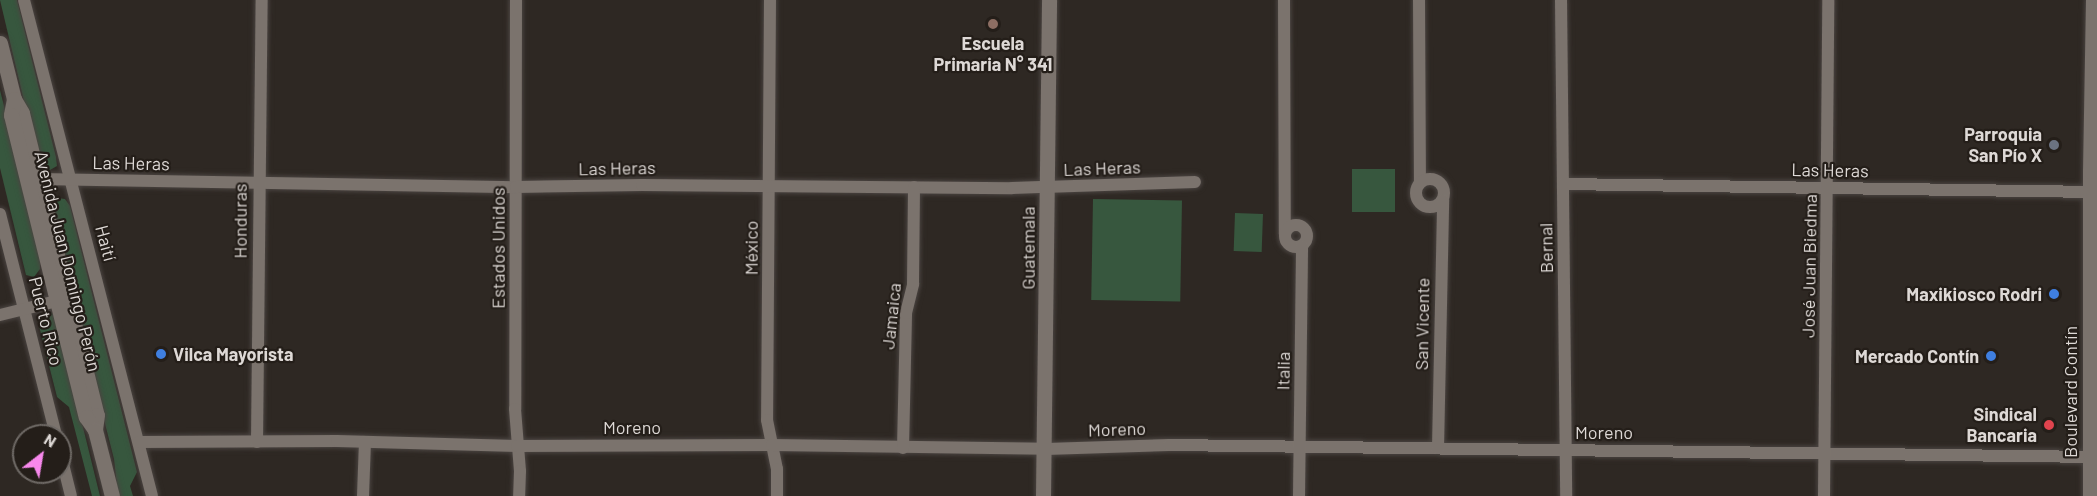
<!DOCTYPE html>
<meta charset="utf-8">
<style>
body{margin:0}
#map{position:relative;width:2097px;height:496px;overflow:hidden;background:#2e2823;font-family:Barlow,sans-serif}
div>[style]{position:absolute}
.green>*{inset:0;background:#37573e;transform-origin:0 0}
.roads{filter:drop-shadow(0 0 2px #4a4441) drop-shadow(0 0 2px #4a4441)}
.street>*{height:12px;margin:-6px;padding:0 6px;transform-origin:6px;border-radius:6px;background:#7b736d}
.street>.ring{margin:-6px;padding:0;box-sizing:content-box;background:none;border:12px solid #7b736d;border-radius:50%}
.secondary>*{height:15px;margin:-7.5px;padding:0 7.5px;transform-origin:7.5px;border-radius:7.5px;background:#7b736d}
.dots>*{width:16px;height:16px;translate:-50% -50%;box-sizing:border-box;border:3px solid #241e19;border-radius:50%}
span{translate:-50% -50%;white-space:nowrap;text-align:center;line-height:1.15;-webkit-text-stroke:4.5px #241e19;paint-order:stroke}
.poi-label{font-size:18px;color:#ded9d6;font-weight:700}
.right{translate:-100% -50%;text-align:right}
.left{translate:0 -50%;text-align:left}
.street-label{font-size:18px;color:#ded9d6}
.north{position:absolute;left:12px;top:424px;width:60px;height:60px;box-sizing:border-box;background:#241e19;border:2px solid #6e6965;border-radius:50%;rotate:31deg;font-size:16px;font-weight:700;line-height:24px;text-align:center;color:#ded9d6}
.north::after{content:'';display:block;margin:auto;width:21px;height:27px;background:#f788ec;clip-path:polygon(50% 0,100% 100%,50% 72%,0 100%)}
</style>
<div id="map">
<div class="green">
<div style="clip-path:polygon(0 0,17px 0,56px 157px,57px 166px,50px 170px,43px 166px,37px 156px)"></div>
<div style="clip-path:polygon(0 90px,40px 251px,40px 269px,34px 277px,26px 275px,0 168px)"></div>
<div style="left:1352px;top:169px;width:43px;height:43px"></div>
<div style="clip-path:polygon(57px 198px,65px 199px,70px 206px,137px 472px,130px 486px,133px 496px,118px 496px,114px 459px,51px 212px,51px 203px)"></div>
<div style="left:1093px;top:199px;width:89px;height:101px;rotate:1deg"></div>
<div style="left:1235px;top:213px;width:28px;height:38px;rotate:2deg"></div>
<div style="clip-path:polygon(45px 310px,51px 312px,56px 318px,100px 496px,92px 496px,69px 407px,57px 397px,38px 322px)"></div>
</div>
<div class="roads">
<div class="street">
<div style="left:24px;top:0;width:512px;rotate:75.53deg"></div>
<div style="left:516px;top:0;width:409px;rotate:90.1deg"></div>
<div style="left:515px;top:409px;width:62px;rotate:85.4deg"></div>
<div style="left:520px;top:471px;width:25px;rotate:92deg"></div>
<div style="left:770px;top:0;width:420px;rotate:90.4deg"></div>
<div style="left:767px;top:420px;width:50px;rotate:78.5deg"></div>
<div style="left:777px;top:469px;width:27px;rotate:90deg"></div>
<div style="left:1284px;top:0;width:234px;rotate:89.8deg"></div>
<div style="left:1419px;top:0;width:183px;rotate:89.7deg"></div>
<div style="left:1561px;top:0;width:496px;rotate:89.4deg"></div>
<div class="ring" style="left:1416px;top:179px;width:16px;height:16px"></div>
<div style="left:39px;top:179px;width:477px;rotate:1deg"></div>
<div style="left:516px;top:187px;width:126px;rotate:-0.9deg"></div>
<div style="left:642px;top:185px;width:370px;rotate:0.5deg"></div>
<div style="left:1012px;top:188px;width:183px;rotate:-1.9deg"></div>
<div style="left:1563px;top:184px;width:534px;rotate:0.86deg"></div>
<div style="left:0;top:214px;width:229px;rotate:75.8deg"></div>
<div class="ring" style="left:1285px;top:225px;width:10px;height:10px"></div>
<div style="left:0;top:315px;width:59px;rotate:-13.8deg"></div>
<div style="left:139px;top:442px;width:198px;rotate:-0.3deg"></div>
<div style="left:337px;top:441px;width:180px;rotate:1.6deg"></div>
<div style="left:517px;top:446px;width:255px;rotate:-0.2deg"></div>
<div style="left:772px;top:445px;width:274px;rotate:0.8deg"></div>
<div style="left:1046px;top:449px;width:123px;rotate:-1.9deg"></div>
<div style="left:1169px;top:445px;width:928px;rotate:0.74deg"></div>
<div style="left:257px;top:442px;width:442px;rotate:-89.4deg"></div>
<div style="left:903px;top:448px;width:135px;rotate:-88.7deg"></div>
<div style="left:906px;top:313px;width:30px;rotate:-76deg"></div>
<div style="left:913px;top:284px;width:97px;rotate:-89.4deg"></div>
<div style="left:1438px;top:448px;width:248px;rotate:-88.8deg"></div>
<div style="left:60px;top:452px;width:45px;rotate:76deg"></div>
<div style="left:363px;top:496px;width:54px;rotate:-87.9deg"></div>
<div style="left:1299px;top:496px;width:250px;rotate:-89.3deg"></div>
<div style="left:1824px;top:496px;width:496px;rotate:-89.5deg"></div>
</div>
<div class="secondary">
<div style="left:0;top:43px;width:58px;rotate:76deg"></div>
<div style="left:14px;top:99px;width:16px;rotate:60deg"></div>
<div style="left:22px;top:113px;width:311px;rotate:76.1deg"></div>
<div style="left:97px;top:415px;width:15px;rotate:98deg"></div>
<div style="left:14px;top:99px;width:16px;rotate:101deg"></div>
<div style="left:11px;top:115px;width:311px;rotate:76.1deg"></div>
<div style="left:86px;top:417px;width:16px;rotate:55deg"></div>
<div style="left:95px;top:430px;width:68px;rotate:75.6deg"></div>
<div style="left:1043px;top:496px;width:496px;rotate:-89.3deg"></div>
<div style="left:2090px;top:496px;width:325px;rotate:-90deg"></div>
<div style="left:2090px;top:171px;width:171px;rotate:-89deg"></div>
</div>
</div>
<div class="dots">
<div style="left:993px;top:24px;background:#8d6e63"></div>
<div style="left:2054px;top:145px;background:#6b7280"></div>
<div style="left:2054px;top:294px;background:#3f7fe0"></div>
<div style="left:161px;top:354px;background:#3f7fe0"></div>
<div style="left:1991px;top:356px;background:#3f7fe0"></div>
<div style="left:2049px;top:425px;background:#e0444e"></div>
</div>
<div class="poi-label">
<span style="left:993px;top:54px">Escuela<br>Primaria N° 341</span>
<span class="right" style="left:2042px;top:145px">Parroquia<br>San Pío X</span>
<span class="right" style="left:2042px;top:294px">Maxikiosco Rodri</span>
<span class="left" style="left:173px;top:354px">Vilca Mayorista</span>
<span class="right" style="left:1979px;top:356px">Mercado Contín</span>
<span class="right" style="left:2037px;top:425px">Sindical<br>Bancaria</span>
</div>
<div class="street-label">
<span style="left:131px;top:163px;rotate:1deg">Las Heras</span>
<span style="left:617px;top:168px;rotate:-1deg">Las Heras</span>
<span style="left:1102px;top:168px;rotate:-2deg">Las Heras</span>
<span style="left:1830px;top:170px;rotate:1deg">Las Heras</span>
<span style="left:240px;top:221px;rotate:-90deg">Honduras</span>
<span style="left:106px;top:243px;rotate:75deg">Haití</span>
<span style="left:498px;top:248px;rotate:-90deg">Estados Unidos</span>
<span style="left:751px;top:248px;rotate:-90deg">México</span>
<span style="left:1028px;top:248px;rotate:-90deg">Guatemala</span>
<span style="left:1546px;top:248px;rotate:-91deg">Bernal</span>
<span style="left:68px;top:261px;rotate:76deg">Avenida Juan Domingo Perón</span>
<span style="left:1809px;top:266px;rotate:-89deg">José Juan Biedma</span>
<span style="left:891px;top:316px;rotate:-84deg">Jamaica</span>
<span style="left:46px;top:321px;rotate:76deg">Puerto Rico</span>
<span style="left:1422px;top:324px;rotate:-89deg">San Vicente</span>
<span style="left:1283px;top:371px;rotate:-89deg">Italia</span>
<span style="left:2070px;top:392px;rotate:-90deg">Boulevard Contín</span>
<span style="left:632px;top:427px">Moreno</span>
<span style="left:1117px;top:429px;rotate:-2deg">Moreno</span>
<span style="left:1604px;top:432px">Moreno</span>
</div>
<div class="north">N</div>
</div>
